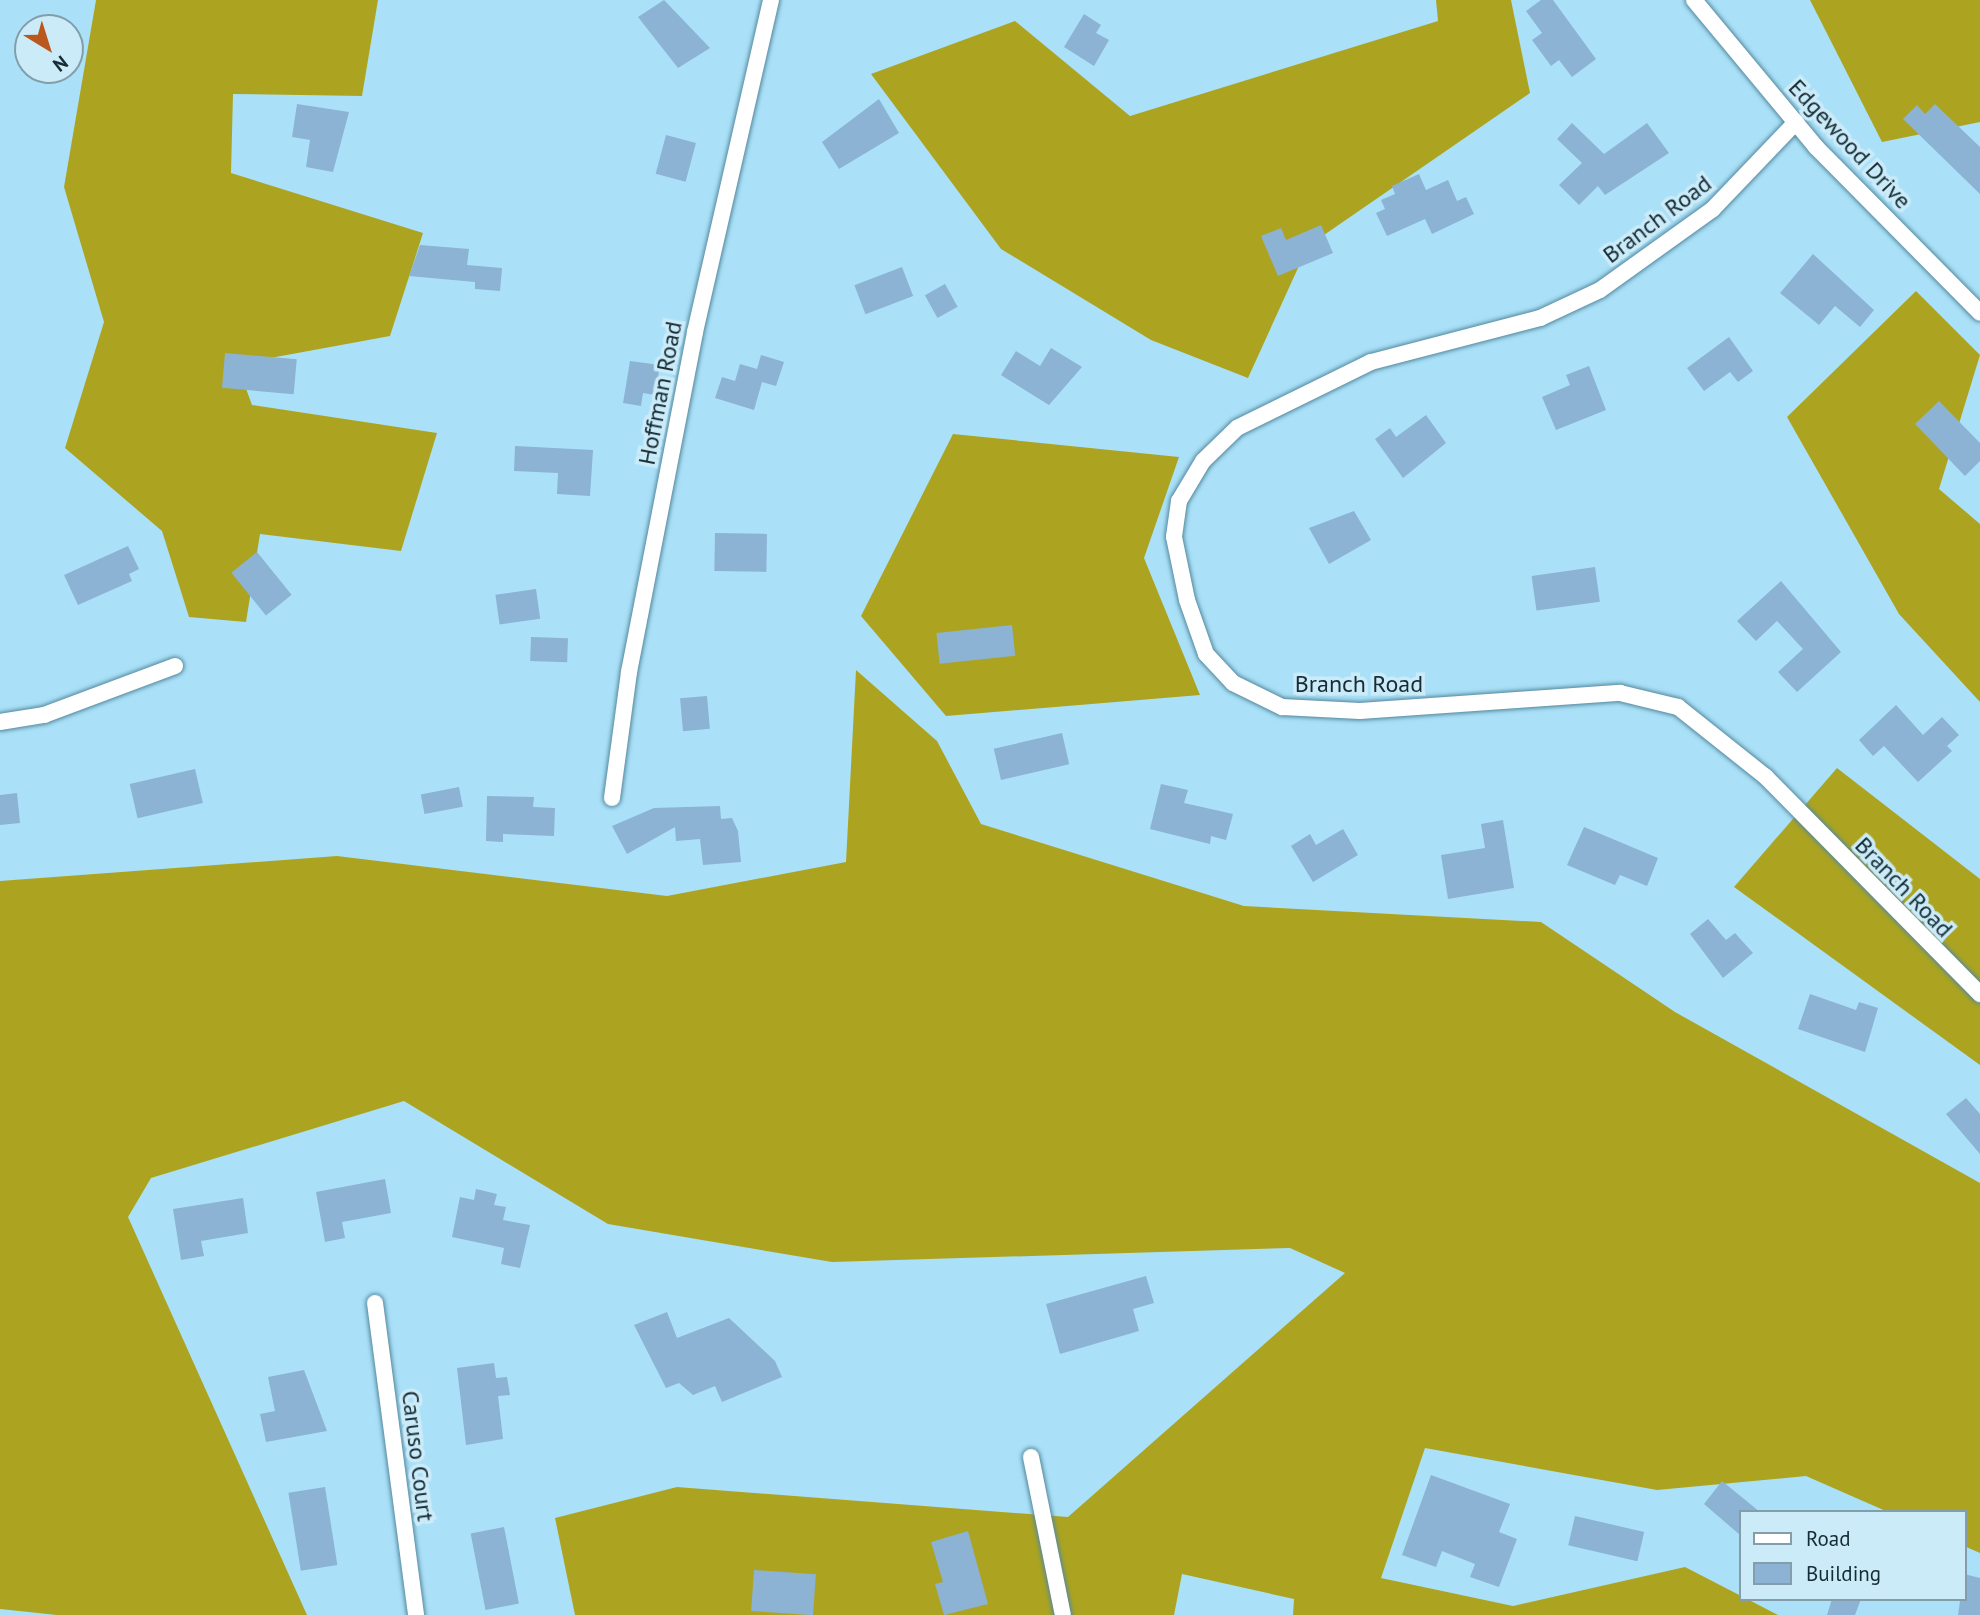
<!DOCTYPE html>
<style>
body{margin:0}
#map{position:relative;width:1980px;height:1615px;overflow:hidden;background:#aae1f8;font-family:"PT Sans",sans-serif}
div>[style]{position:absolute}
.forest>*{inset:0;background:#aca420}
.building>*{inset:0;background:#8cb2d4;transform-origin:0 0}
.roads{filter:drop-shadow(0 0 2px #54889e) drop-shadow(0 0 2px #54889e)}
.minor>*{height:16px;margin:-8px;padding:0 8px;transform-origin:8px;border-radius:8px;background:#fff}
span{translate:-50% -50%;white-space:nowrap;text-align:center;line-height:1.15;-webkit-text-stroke:7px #cbebf9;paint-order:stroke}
.street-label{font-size:24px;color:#162b34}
.legend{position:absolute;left:1739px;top:1510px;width:228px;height:91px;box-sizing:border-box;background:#cbebf9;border:2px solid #839eaa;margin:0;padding:9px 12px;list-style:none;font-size:21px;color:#162b34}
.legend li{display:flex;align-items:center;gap:14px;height:35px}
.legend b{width:35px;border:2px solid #839eaa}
.north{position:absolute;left:14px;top:14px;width:70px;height:70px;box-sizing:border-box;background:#cbebf9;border:2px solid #839eaa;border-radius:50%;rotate:142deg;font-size:19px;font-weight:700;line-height:28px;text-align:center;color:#162b34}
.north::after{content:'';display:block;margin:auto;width:24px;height:32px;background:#ba571f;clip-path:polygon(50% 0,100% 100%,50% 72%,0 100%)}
</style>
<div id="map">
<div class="forest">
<div style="clip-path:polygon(96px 0,378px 0,362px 96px,233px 94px,231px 173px,423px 233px,390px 336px,237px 364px,252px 405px,437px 433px,401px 551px,260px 534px,246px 622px,189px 617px,162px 531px,65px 448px,104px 322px,64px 187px)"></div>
<div style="clip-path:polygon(1436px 0,1511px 0,1530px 93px,1308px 246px,1248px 378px,1151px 340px,1001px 249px,871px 74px,1015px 21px,1130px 116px,1438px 21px)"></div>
<div style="clip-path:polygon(1810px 0,1980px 0,1980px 122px,1882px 142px)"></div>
<div style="clip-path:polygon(1916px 291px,1980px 355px,1939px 489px,1980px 524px,1980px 702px,1899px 614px,1787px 417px)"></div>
<div style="clip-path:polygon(953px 434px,1179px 457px,1144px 558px,1200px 695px,946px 716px,861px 616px)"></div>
<div style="clip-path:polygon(856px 670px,937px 741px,981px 824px,1244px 906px,1541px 922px,1675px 1012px,1980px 1183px,1980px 1553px,1964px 1546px,1964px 1512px,1888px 1512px,1806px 1476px,1657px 1490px,1425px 1448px,1381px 1578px,1513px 1606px,1685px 1567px,1778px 1615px,1293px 1615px,1294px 1599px,1182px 1574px,1174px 1615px,575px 1615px,555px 1518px,677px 1487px,1068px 1517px,1345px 1273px,1290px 1248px,832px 1262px,608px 1224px,404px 1101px,151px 1178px,128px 1217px,307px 1615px,57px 1615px,0 1609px,0 881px,337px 856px,667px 896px,846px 862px)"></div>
<div style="clip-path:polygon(1837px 768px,1980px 879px,1980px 1065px,1734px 887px)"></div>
</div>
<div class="building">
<div style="clip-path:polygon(664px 0,710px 48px,678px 68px,638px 17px)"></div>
<div style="clip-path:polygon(1541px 0,1553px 0,1596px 59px,1572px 77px,1559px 60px,1551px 66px,1532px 40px,1542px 33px,1526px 11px)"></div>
<div style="clip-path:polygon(1084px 14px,1101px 25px,1096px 33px,1109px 40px,1094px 66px,1064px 47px)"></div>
<div style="clip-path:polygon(879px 99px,899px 133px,839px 169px,822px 142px)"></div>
<div style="clip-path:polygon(297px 104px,349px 112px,333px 172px,306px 167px,310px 140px,292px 137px)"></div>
<div style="clip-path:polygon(1935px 104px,1980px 147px,1980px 194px,1903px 119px,1917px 105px,1925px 114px)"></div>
<div style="clip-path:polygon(1572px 123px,1604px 154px,1647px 123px,1669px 153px,1605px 195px,1598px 186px,1579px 205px,1559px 185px,1582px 163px,1557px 139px)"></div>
<div style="left:666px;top:135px;width:31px;height:40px;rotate:15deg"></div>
<div style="clip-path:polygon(1419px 174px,1426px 190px,1448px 180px,1457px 201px,1466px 197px,1474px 214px,1432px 234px,1425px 219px,1387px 236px,1376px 213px,1385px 209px,1381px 200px,1395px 194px,1392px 186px)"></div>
<div style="clip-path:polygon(1321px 225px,1333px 253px,1278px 276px,1261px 236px,1281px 228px,1286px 240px)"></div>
<div style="clip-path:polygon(420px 245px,469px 249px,467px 265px,502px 268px,500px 291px,475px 289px,475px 282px,409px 276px)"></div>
<div style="clip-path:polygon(1813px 254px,1874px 310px,1860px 327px,1835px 306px,1819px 325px,1780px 293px)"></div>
<div style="left:902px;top:267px;width:31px;height:51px;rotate:69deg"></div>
<div style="left:945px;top:284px;width:26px;height:23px;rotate:61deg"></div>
<div style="clip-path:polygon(1729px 337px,1753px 371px,1738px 382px,1730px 372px,1704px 391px,1687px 368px)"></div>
<div style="clip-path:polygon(1051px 348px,1082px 367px,1049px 405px,1001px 375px,1016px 351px,1040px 366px)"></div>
<div style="left:225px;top:353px;width:72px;height:35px;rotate:5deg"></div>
<div style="clip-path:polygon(761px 355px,784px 362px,776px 386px,762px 382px,754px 410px,715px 398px,722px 377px,735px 381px,740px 364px,757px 369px)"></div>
<div style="clip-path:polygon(630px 361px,660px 365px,655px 395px,643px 393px,641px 406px,623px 403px)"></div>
<div style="clip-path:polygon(1589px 366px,1606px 410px,1556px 430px,1542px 397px,1570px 385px,1566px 375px)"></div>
<div style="clip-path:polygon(1939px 401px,1980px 443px,1980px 461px,1965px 476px,1915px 424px)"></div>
<div style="clip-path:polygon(1426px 415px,1446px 443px,1403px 478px,1375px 439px,1390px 428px,1396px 437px)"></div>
<div style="clip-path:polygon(515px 446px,593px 450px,590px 496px,557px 494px,558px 473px,514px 471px)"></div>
<div style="clip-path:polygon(1354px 511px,1371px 540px,1329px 564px,1309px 528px)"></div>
<div style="left:715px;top:533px;width:52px;height:38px;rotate:1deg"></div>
<div style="clip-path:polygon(128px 546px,139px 569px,129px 574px,132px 581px,78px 605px,64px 575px)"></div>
<div style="left:257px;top:552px;width:55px;height:33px;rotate:51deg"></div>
<div style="left:1595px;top:567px;width:35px;height:64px;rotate:82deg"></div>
<div style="clip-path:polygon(1781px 581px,1841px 652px,1797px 692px,1778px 672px,1803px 649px,1777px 621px,1756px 641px,1737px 621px)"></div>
<div style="left:536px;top:589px;width:30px;height:41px;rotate:82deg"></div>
<div style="left:1012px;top:625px;width:31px;height:76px;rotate:84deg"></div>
<div style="left:531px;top:637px;width:37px;height:24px;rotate:2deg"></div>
<div style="left:707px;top:696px;width:33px;height:27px;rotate:85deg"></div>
<div style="clip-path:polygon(1896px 705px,1923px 735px,1942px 717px,1959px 735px,1947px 746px,1952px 751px,1918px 782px,1884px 746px,1873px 756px,1859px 740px)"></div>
<div style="left:1062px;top:733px;width:32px;height:70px;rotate:77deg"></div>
<div style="left:195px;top:769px;width:35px;height:67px;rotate:77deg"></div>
<div style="clip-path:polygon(1161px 784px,1188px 790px,1184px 803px,1233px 814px,1226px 840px,1211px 836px,1210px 844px,1150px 829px)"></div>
<div style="left:459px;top:787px;width:20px;height:39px;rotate:79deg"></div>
<div style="clip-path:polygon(17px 793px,20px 823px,0 825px,0 795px)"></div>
<div style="clip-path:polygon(487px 796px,534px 797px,533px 807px,555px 808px,554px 836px,503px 834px,503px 842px,486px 841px)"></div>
<div style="clip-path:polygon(720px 806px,721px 819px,732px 818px,738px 831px,741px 862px,703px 865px,700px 839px,676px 841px,675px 827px,627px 854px,612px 826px,654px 808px)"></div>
<div style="clip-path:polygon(1503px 820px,1514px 888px,1448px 899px,1441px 855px,1485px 848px,1481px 824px)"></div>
<div style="clip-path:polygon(1584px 827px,1658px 858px,1647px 886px,1620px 875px,1615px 885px,1567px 865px)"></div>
<div style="clip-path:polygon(1343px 829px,1358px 855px,1313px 882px,1291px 846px,1310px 834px,1316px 845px)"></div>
<div style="clip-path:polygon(1708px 919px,1726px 940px,1735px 933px,1753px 953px,1723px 978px,1690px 934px)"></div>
<div style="clip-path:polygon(1810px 994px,1856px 1010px,1859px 1002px,1878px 1008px,1865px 1052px,1798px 1029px)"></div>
<div style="clip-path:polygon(1966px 1098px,1980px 1114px,1980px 1154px,1946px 1114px)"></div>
<div style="clip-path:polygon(385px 1179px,391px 1213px,342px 1222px,345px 1238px,325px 1242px,316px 1192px)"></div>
<div style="clip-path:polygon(476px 1189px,497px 1194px,494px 1205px,506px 1207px,503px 1220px,530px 1225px,520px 1268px,501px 1264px,504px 1248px,452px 1237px,460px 1197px,474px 1200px)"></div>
<div style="clip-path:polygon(243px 1198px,248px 1233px,201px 1241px,204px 1256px,181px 1260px,173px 1209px)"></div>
<div style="clip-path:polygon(1146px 1276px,1154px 1303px,1133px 1309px,1139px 1331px,1060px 1354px,1046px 1304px)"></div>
<div style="clip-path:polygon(667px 1312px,677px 1338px,729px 1318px,775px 1361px,782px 1377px,722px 1402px,715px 1386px,693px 1395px,679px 1383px,666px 1388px,634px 1325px)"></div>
<div style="clip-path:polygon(494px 1363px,496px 1378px,507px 1377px,510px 1395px,498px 1396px,503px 1439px,466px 1445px,457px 1368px)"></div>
<div style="clip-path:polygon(304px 1370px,327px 1431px,266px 1442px,260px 1414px,275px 1411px,268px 1377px)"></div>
<div style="clip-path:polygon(1431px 1475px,1510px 1504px,1499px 1532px,1517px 1539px,1499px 1587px,1470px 1577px,1475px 1564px,1442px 1551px,1436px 1567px,1402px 1555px)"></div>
<div style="clip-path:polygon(1722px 1481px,1760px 1512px,1740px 1512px,1740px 1535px,1704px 1504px)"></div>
<div style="left:325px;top:1487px;width:79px;height:37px;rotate:81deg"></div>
<div style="left:1575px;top:1516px;width:71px;height:30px;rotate:13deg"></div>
<div style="left:504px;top:1527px;width:78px;height:34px;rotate:79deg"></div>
<div style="clip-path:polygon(968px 1531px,988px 1604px,944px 1615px,935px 1584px,943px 1582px,931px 1542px)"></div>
<div style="left:754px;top:1570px;width:62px;height:41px;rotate:4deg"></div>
<div style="clip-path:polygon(1964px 1574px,1980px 1578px,1980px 1615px,1958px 1615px)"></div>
<div style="clip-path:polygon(1832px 1599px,1861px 1599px,1855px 1615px,1827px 1615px)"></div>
</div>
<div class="roads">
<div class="minor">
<div style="left:1694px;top:0;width:191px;rotate:50.3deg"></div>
<div style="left:1816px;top:147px;width:233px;rotate:45.3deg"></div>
<div style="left:1796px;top:122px;width:120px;rotate:133.7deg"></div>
<div style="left:1713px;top:209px;width:139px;rotate:144.4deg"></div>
<div style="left:1600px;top:290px;width:66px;rotate:155deg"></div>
<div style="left:1540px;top:318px;width:175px;rotate:165.4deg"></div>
<div style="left:1371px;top:362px;width:149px;rotate:153.8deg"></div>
<div style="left:1237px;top:428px;width:47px;rotate:135.9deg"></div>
<div style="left:1203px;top:461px;width:47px;rotate:121deg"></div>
<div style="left:1179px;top:501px;width:36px;rotate:98deg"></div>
<div style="left:1174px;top:537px;width:64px;rotate:78.3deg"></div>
<div style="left:1187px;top:600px;width:57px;rotate:70.6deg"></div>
<div style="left:1206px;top:654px;width:40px;rotate:47deg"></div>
<div style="left:1233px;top:683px;width:55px;rotate:26.1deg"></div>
<div style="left:1282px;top:707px;width:78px;rotate:2.9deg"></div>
<div style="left:1360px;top:711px;width:261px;rotate:-4deg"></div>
<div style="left:1620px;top:693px;width:60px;rotate:13.6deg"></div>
<div style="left:1678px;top:707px;width:112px;rotate:38.5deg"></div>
<div style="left:1766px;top:777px;width:305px;rotate:45.4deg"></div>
<div style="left:0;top:722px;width:45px;rotate:-9deg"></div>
<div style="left:44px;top:715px;width:140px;rotate:-20.5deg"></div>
<div style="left:612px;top:798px;width:127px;rotate:-82.3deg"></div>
<div style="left:629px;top:672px;width:346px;rotate:-79deg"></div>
<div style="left:695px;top:332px;width:341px;rotate:-77.1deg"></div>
<div style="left:375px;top:1303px;width:315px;rotate:82.5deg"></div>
<div style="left:1031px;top:1457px;width:161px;rotate:78.6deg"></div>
</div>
</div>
<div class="street-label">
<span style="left:1850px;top:144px;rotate:47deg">Edgewood Drive</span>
<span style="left:1657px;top:219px;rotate:-37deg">Branch Road</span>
<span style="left:660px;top:393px;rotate:-79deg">Hoffman Road</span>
<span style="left:1359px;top:684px">Branch Road</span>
<span style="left:1904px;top:887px;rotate:46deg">Branch Road</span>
<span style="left:418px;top:1456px;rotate:83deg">Caruso Court</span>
</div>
<ul class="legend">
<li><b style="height:9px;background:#fff"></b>Road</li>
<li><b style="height:19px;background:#8cb2d4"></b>Building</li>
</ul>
<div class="north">N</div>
</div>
